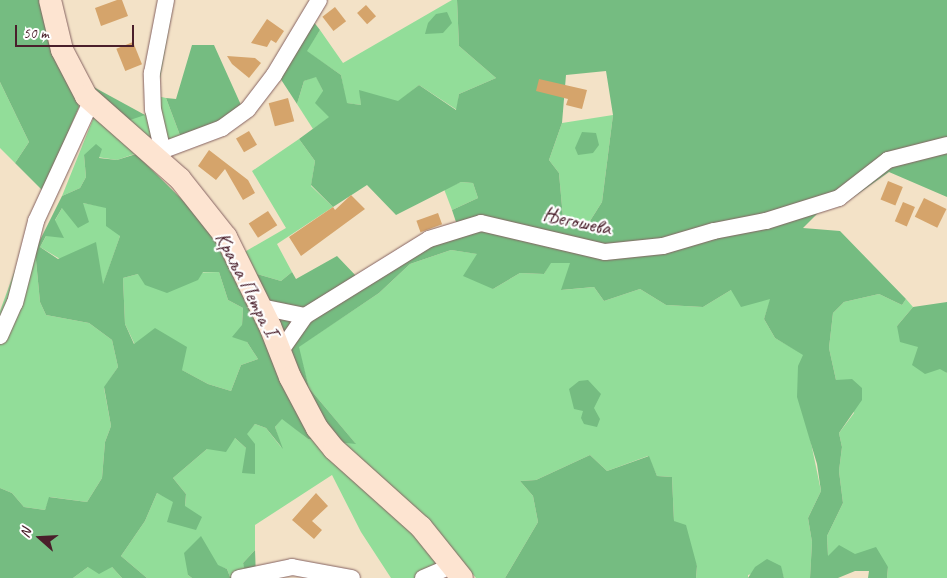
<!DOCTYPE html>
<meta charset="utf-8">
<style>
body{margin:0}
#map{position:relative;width:947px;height:578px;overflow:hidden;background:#f3e2c7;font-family:Caveat,sans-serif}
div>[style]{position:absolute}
.green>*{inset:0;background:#92dd99}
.forest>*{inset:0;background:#75bc81}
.building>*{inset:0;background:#d5a46b;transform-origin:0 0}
.roads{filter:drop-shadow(0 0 1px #856362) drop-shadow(0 0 1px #856362)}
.street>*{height:16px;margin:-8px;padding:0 8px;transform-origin:8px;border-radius:8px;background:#fff}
.secondary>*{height:22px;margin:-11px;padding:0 11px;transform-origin:11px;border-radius:11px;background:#fde4d1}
span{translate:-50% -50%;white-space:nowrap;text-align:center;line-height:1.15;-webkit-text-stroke:4.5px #fff;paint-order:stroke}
.street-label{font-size:21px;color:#4a1f2b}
.north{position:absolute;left:15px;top:513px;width:50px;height:50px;-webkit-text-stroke:4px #fff;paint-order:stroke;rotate:289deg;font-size:14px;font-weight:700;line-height:20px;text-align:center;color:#4a1f2b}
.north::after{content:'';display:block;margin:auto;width:18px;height:22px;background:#4a1f2b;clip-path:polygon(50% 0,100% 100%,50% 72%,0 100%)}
.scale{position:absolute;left:15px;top:25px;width:119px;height:22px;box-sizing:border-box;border:2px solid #4a1f2b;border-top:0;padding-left:6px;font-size:15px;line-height:18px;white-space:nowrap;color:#4a1f2b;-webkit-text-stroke:4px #fff;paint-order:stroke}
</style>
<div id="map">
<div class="green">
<div style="clip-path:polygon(160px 0,174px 0,157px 96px,166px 98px,181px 138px,117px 160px,84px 155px,86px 177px,80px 188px,62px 196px,93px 119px,81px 98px,145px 115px)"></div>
<div style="clip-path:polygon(452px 0,457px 0,459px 46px,496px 78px,459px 94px,457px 110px,419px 85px,398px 102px,360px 91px,361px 105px,346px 103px,341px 75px,306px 51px,320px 30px,343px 63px)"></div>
<div style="clip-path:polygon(316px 76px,323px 91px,330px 117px,313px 129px,297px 104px,304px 81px)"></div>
<div style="clip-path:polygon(0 82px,29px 142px,15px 163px,0 148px)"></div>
<div style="clip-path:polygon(613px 115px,602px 202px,590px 221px,564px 229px,559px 173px,549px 160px,562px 123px)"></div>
<div style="clip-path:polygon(299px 139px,315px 161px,311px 186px,333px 207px,277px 244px,292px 272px,281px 281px,257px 274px,241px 254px,286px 228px,252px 171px)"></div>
<div style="clip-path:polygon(461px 182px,473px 183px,478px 198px,452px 210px,444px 189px)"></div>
<div style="clip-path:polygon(83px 203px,106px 207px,120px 236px,103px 285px,40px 247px,62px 208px)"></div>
<div style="clip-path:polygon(35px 250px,40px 302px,46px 315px,89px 323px,112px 340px,118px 367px,104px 388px,111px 426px,105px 442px,102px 478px,87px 502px,50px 497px,45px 510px,24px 507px,12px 493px,0 488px,0 311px,20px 256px)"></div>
<div style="clip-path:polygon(451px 250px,478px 254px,493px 289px,520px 273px,544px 274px,550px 263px,571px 263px,562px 290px,594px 287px,604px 301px,640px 289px,666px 305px,703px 307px,731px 290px,771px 298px,764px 319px,775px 338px,803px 354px,809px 433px,821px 491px,808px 518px,812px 542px,810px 578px,784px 578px,780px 566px,748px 575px,748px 578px,696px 578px,697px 566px,674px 521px,672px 477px,657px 476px,648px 456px,607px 471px,590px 455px,536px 480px,520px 481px,533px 496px,538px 522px,505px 578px,476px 578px,468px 569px,442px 578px,391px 578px,361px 532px,332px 475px,255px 525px,255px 550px,243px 563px,246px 571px,230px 577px,227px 569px,218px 566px,188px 575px,192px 578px,147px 578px,121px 556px,145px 521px,157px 493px,185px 506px,186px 494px,173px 478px,207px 449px,235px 438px,246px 448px,255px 474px,246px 434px,255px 424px,266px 428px,281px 447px,275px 427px,282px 418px,308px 439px,355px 443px,309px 388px,298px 347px,379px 293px,410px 264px)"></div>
<div style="clip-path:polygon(219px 272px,228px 300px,243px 308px,242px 325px,247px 342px,258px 359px,241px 365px,231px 391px,208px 384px,135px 345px,125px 324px,123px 278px,138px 274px)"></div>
<div style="clip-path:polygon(879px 294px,902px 305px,906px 299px,913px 307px,897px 326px,947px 373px,947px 578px,887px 578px,888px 567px,854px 554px,828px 557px,827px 536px,843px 503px,839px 471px,842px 447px,839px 433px,854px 413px,836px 380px,829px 348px,833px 313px,844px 302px)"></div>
<div style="clip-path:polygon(88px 567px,112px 567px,122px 578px,73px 578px)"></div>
</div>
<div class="forest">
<div style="clip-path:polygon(0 0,51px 0,79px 107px,43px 191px,15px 163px,29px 142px,0 82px)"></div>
<div style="clip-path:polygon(evenodd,457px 0,947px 0,947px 197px,889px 172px,841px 206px,820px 211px,803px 228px,840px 231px,906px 299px,902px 305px,879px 294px,844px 302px,833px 313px,829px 348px,836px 380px,852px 379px,862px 388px,862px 400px,839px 433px,842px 447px,839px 471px,843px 503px,827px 536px,828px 556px,839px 545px,855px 554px,876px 547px,888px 567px,887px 578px,868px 578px,869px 571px,855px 571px,838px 578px,810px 578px,812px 542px,808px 518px,821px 491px,817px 464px,797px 397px,798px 366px,803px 355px,775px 338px,764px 319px,770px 299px,741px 307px,731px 290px,703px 307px,666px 305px,640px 289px,604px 301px,594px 287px,561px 290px,570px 263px,551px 263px,544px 274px,520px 273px,493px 289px,463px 276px,477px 254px,451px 250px,410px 264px,379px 293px,299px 347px,309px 388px,356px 444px,308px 439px,282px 419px,275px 427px,283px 449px,266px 428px,255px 424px,247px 434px,255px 444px,255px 474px,242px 473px,246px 448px,235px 438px,226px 452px,207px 449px,173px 478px,186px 494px,185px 506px,202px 517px,196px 530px,167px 522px,173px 502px,157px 493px,145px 521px,121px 556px,147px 578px,122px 578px,112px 567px,99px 574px,88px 567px,73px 578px,0 578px,0 488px,12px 493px,24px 507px,45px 510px,49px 497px,87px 502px,102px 478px,105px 442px,111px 426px,104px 387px,118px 367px,112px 340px,89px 323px,46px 315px,40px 302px,35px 250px,62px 196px,80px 188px,86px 177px,84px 155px,96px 144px,102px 149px,99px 158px,117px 160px,136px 154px,257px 274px,281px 281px,292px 272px,296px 279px,337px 256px,358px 278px,457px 225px,452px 210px,478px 198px,473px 183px,461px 182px,396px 215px,367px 185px,333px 207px,311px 185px,315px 161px,299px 139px,329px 117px,315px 103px,323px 91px,316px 77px,304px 81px,297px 104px,280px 78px,313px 21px,320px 30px,307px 51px,341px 75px,347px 103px,361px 105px,359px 90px,398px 101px,419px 85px,456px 110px,459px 94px,496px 78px,459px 46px,457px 0,606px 71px,613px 115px,602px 202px,590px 221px,564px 229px,559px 173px,549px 160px,562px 123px,566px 75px,606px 71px,457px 0,83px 203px,106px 208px,106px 226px,120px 236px,103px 284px,96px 242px,58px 259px,40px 247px,46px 236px,64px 238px,55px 220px,62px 208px,78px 228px,89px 222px,83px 203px,457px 0,203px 272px,219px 272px,228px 300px,243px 308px,242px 325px,232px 337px,247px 342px,258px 359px,241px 365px,231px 391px,208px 384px,182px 370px,187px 347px,155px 328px,134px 344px,125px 324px,123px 278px,138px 274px,145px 285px,167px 293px,198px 280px,203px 272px)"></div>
<div style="clip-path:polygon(447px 12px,452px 23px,443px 33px,425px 34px,428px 23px,436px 14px)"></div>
<div style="clip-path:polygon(192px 45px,214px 45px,241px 105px,221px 125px,181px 138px,166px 98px,176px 99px)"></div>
<div style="clip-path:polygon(90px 85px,145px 115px,127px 121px,81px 98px)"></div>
<div style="clip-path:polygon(582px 132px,596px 133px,599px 145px,593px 153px,578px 155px,575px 148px)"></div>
<div style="clip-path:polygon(947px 302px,947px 373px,940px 369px,925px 374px,912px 365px,918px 347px,900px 342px,897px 326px,913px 307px)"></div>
<div style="clip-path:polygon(588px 380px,601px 394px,594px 408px,600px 419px,597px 427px,584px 424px,581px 418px,583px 411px,574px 409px,569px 389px,579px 381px)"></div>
<div style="clip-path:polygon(590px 455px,607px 471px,649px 456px,657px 476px,672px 477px,674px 521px,686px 525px,697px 566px,696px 578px,505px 578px,538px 522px,533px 496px,520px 481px,536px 480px)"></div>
<div style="clip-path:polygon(201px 536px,218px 565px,227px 569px,230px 577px,245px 571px,243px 563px,255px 550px,256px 578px,192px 578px,188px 575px,184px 553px)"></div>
<div style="clip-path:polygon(767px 559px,781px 566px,784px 578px,748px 578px,755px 567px)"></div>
</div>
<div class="building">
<div style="clip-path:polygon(117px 0,122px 0,128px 16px,101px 26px,95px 8px)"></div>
<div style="left:366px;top:5px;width:15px;height:12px;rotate:48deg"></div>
<div style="left:335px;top:7px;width:18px;height:16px;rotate:52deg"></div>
<div style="clip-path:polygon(267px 19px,284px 31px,276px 43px,271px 40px,267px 47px,251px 43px)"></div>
<div style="left:133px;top:42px;width:24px;height:18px;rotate:68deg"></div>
<div style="clip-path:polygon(227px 56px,255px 58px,261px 63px,249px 78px,232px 64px)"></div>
<div style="clip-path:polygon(539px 79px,587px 90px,582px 109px,566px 105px,568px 99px,536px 91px)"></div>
<div style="left:288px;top:98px;width:24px;height:20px;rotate:75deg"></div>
<div style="left:249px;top:131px;width:16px;height:15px;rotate:60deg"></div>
<div style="clip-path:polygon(209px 150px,248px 180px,255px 193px,243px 200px,225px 169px,216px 180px,198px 166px)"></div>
<div style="left:888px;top:181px;width:16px;height:20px;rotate:22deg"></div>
<div style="clip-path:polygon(351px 195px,365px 209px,301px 256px,289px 237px,333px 207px,335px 210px)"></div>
<div style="left:924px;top:198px;width:25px;height:21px;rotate:26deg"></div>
<div style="left:903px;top:202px;width:13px;height:21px;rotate:23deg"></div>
<div style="left:268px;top:211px;width:17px;height:23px;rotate:57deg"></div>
<div style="left:438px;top:213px;width:12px;height:23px;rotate:70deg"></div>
<div style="clip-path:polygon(316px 493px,328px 506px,312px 521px,322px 530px,314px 539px,292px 520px)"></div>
</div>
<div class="roads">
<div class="street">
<div style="left:162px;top:148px;width:39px;rotate:-103deg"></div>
<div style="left:153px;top:110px;width:37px;rotate:-92deg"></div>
<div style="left:152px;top:73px;width:74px;rotate:-79.1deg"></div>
<div style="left:153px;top:154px;width:74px;rotate:-20.6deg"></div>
<div style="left:222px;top:128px;width:32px;rotate:-36deg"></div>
<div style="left:248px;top:109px;width:43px;rotate:-52.6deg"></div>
<div style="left:274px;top:75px;width:87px;rotate:-59deg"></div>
<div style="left:261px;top:307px;width:45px;rotate:11.6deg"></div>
<div style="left:0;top:336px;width:36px;rotate:-66deg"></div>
<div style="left:15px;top:303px;width:85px;rotate:-75.6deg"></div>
<div style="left:36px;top:221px;width:131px;rotate:-65.2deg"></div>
<div style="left:280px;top:352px;width:44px;rotate:-55.2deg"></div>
<div style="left:305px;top:316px;width:146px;rotate:-31.8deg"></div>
<div style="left:429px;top:239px;width:54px;rotate:-17.1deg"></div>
<div style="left:481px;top:223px;width:127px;rotate:13.2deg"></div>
<div style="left:605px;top:252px;width:58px;rotate:-5.9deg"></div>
<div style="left:663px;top:246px;width:53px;rotate:-16.4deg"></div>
<div style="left:714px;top:231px;width:53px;rotate:-10.9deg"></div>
<div style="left:766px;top:221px;width:77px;rotate:-17.5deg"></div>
<div style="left:839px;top:198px;width:62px;rotate:-37.8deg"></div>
<div style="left:888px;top:160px;width:61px;rotate:-14.3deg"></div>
<div style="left:239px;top:578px;width:54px;rotate:-11.7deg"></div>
<div style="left:292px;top:567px;width:61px;rotate:10.4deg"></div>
<div style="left:423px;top:578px;width:33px;rotate:-23deg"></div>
</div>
<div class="secondary">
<div style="left:50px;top:0;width:51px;rotate:76.5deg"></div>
<div style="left:62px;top:50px;width:52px;rotate:62.4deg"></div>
<div style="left:86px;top:96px;width:125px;rotate:41.4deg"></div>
<div style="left:180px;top:179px;width:74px;rotate:51.6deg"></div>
<div style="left:226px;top:237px;width:99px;rotate:63.7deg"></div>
<div style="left:270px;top:326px;width:55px;rotate:68.6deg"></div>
<div style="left:290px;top:377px;width:58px;rotate:62.1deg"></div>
<div style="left:317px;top:428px;width:27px;rotate:51deg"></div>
<div style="left:334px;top:449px;width:117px;rotate:41.9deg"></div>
<div style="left:421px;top:527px;width:65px;rotate:51.2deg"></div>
</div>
</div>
<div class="street-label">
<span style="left:577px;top:221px;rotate:12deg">Његошева</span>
<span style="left:247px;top:284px;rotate:63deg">Краља Петра I</span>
</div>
<div class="north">N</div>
<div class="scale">50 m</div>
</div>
